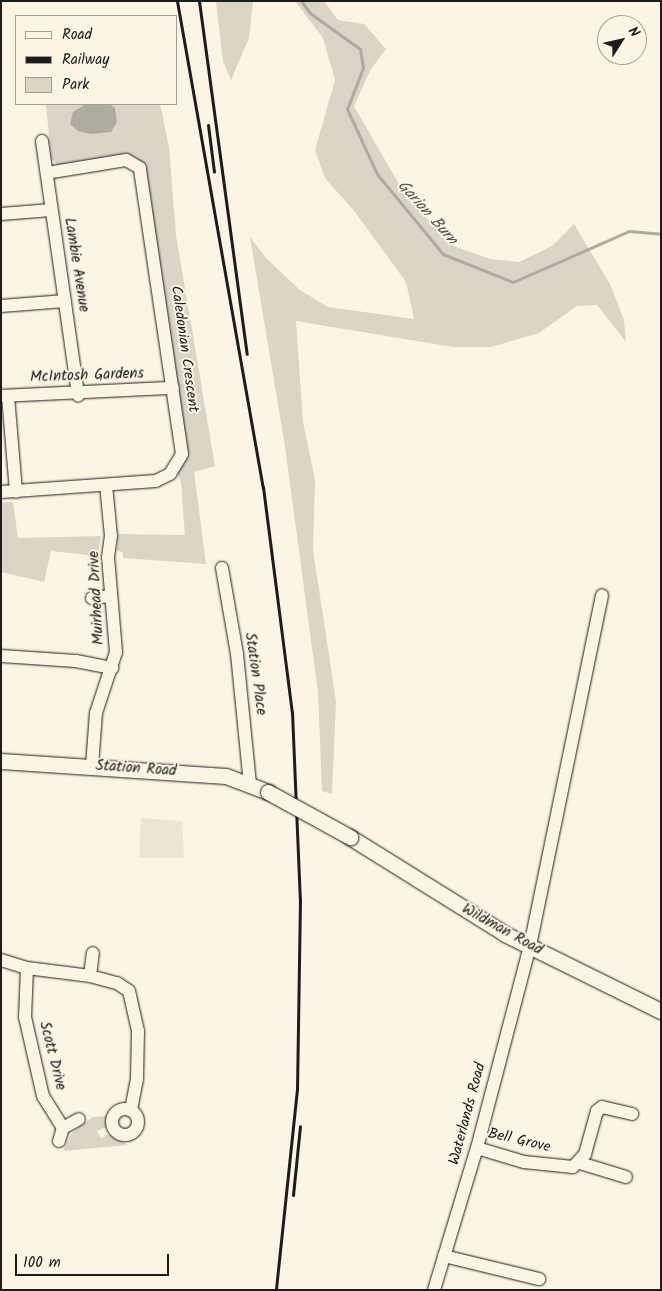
<!DOCTYPE html>
<style>
body{margin:0}
#map{position:relative;width:662px;height:1291px;overflow:hidden;background:#fcf5e5;font-family:Kalam,sans-serif}
div>[style]{position:absolute}
.built>*{inset:0;background:#ebe5d6}
.green>*{inset:0;background:#dbd5c8}
.water>*{inset:0;background:#b0aba1}
.stream>*{height:3px;margin:-1.5px;padding:0 1.5px;transform-origin:1.5px;border-radius:1.5px;background:#b0aba1}
.roads{filter:drop-shadow(0 0 1px #1c1c1c) drop-shadow(0 0 1px #1c1c1c)}
.minor>*{height:12px;margin:-6px;padding:0 6px;transform-origin:6px;border-radius:6px;background:#fcf5e5}
.minor>.ring{margin:-6px;padding:0;box-sizing:content-box;background:none;border:12px solid #fcf5e5;border-radius:50%}
.major>*{height:15px;margin:-7.5px;padding:0 7.5px;transform-origin:7.5px;border-radius:7.5px;background:#fcf5e5}
.rail>*{height:3px;margin:-1.5px;padding:0 1.5px;transform-origin:1.5px;border-radius:1.5px;background:#1c1c1c}
.bridges{filter:drop-shadow(0 0 1px #1c1c1c) drop-shadow(0 0 1px #1c1c1c)}
.major-bridge>*{height:15px;margin:-7.5px;padding:0 7.5px;transform-origin:7.5px;border-radius:7.5px;background:#fcf5e5}
span{translate:-50% -50%;white-space:nowrap;text-align:center;line-height:1.15;-webkit-text-stroke:4px #fcf5e5;paint-order:stroke}
.street-label{font-size:15px;color:#1c1c1c}
.water-label{font-size:16px;color:#575551;font-style:italic}
.frame{position:absolute;inset:0;border:2px solid #1c1c1c;pointer-events:none}
.legend{position:absolute;left:15px;top:15px;width:162px;height:90px;box-sizing:border-box;background:#fcf5e5;border:1px solid #a29e95;margin:0;padding:6px 9px;list-style:none;font-size:15px;color:#1c1c1c}
.legend li{display:flex;align-items:center;gap:10px;height:25px}
.legend b{width:25px;border:1px solid #a29e95}
.north{position:absolute;left:597px;top:15px;width:50px;height:50px;box-sizing:border-box;background:#fcf5e5;border:1px solid #a29e95;border-radius:50%;rotate:55deg;font-size:14px;font-weight:700;line-height:20px;text-align:center;color:#1c1c1c}
.north::after{content:'';display:block;margin:auto;width:18px;height:22px;background:#1c1c1c;clip-path:polygon(50% 0,100% 100%,50% 72%,0 100%)}
.scale{position:absolute;left:15px;top:1254px;width:154px;height:22px;box-sizing:border-box;border:2px solid #1c1c1c;border-top:0;padding-left:6px;font-size:15px;line-height:18px;white-space:nowrap;color:#1c1c1c;-webkit-text-stroke:4px #fcf5e5;paint-order:stroke}
</style>
<div id="map">
<div class="built">
<div style="clip-path:polygon(141px 818px,182px 821px,184px 858px,139px 858px)"></div>
</div>
<div class="green">
<div style="clip-path:polygon(216px 1px,253px 1px,249px 38px,231px 80px,223px 61px)"></div>
<div style="clip-path:polygon(295px 1px,324px 1px,338px 20px,364px 24px,386px 49px,371px 69px,354px 106px,407px 198px,454px 246px,490px 259px,519px 262px,552px 246px,574px 224px,610px 284px,624px 320px,626px 342px,597px 305px,577px 306px,539px 333px,491px 347px,453px 347px,296px 321px,303px 422px,315px 480px,313px 550px,336px 701px,332px 794px,322px 791px,318px 692px,284px 440px,250px 237px,266px 258px,300px 290px,328px 307px,414px 319px,406px 282px,355px 212px,325px 178px,315px 150px,335px 80px,323px 38px)"></div>
<div style="clip-path:polygon(46px 104px,160px 104px,169px 147px,176px 235px,215px 466px,194px 472px,206px 564px,123px 558px,123px 552px,117px 551px,118px 534px,185px 535px,181px 482px,177px 473px,180px 468px,145px 165px,133px 156px,59px 167px,51px 157px)"></div>
<div style="clip-path:polygon(1px 502px,13px 502px,18px 538px,101px 536px,98px 556px,51px 551px,44px 582px,1px 572px)"></div>
<div style="clip-path:polygon(107px 1116px,106px 1127px,97px 1131px,101px 1138px,110px 1134px,128px 1145px,63px 1151px,71px 1134px,79px 1127px,93px 1117px)"></div>
</div>
<div class="water">
<div style="clip-path:polygon(86px 104px,109px 104px,115px 108px,117px 122px,111px 132px,91px 134px,78px 131px,70px 124px,73px 112px)"></div>
</div>
<div class="stream">
<div style="left:301px;top:1px;width:15px;rotate:53deg"></div>
<div style="left:310px;top:13px;width:62px;rotate:35.8deg"></div>
<div style="left:360px;top:49px;width:19px;rotate:81deg"></div>
<div style="left:363px;top:68px;width:44px;rotate:111.3deg"></div>
<div style="left:347px;top:109px;width:72px;rotate:65.2deg"></div>
<div style="left:377px;top:174px;width:104px;rotate:50.5deg"></div>
<div style="left:443px;top:254px;width:75px;rotate:21.8deg"></div>
<div style="left:513px;top:282px;width:127px;rotate:-23.7deg"></div>
<div style="left:629px;top:231px;width:32px;rotate:5deg"></div>
</div>
<div class="roads">
<div class="minor">
<div style="left:42px;top:141px;width:257px;rotate:81.9deg"></div>
<div style="left:1px;top:214px;width:50px;rotate:-4.6deg"></div>
<div style="left:1px;top:306px;width:64px;rotate:-4.5deg"></div>
<div style="left:1px;top:396px;width:172px;rotate:-2.7deg"></div>
<div style="left:8px;top:396px;width:96px;rotate:85.2deg"></div>
<div style="left:1px;top:492px;width:155px;rotate:-4.1deg"></div>
<div style="left:156px;top:481px;width:16px;rotate:-27deg"></div>
<div style="left:170px;top:474px;width:23px;rotate:-59deg"></div>
<div style="left:182px;top:454px;width:289px;rotate:-98.4deg"></div>
<div style="left:140px;top:168px;width:16px;rotate:-150deg"></div>
<div style="left:126px;top:160px;width:80px;rotate:170.7deg"></div>
<div style="left:222px;top:568px;width:87px;rotate:80.1deg"></div>
<div style="left:237px;top:654px;width:131px;rotate:84.3deg"></div>
<div style="left:92px;top:598px;width:18px;rotate:-6deg"></div>
<div style="left:1px;top:656px;width:75px;rotate:3.8deg"></div>
<div style="left:76px;top:661px;width:37px;rotate:11deg"></div>
<div style="left:92px;top:766px;width:53px;rotate:-85.7deg"></div>
<div style="left:96px;top:713px;width:64px;rotate:-71.8deg"></div>
<div style="left:116px;top:652px;width:95px;rotate:-94.8deg"></div>
<div style="left:108px;top:557px;width:21px;rotate:-82deg"></div>
<div style="left:111px;top:536px;width:51px;rotate:-95.6deg"></div>
<div style="left:1px;top:960px;width:27px;rotate:17deg"></div>
<div style="left:27px;top:968px;width:64px;rotate:7.2deg"></div>
<div style="left:90px;top:976px;width:28px;rotate:15deg"></div>
<div style="left:117px;top:983px;width:14px;rotate:34deg"></div>
<div style="left:129px;top:991px;width:41px;rotate:77.3deg"></div>
<div style="left:138px;top:1031px;width:48px;rotate:91.2deg"></div>
<div style="left:137px;top:1079px;width:32px;rotate:101deg"></div>
<div style="left:27px;top:968px;width:49px;rotate:92.3deg"></div>
<div style="left:25px;top:1017px;width:81px;rotate:77.2deg"></div>
<div style="left:43px;top:1096px;width:38px;rotate:58deg"></div>
<div style="left:63px;top:1128px;width:18px;rotate:-29deg"></div>
<div style="left:90px;top:976px;width:23px;rotate:-83deg"></div>
<div class="ring" style="left:112px;top:1109px;width:14px;height:14px"></div>
<div style="left:59px;top:1141px;width:14px;rotate:-73deg"></div>
<div style="left:477px;top:1148px;width:49px;rotate:16.6deg"></div>
<div style="left:524px;top:1162px;width:49px;rotate:5.8deg"></div>
<div style="left:573px;top:1167px;width:18px;rotate:-47deg"></div>
<div style="left:585px;top:1154px;width:45px;rotate:-74.4deg"></div>
<div style="left:597px;top:1111px;width:6px;rotate:-39deg"></div>
<div style="left:602px;top:1107px;width:31px;rotate:13deg"></div>
<div style="left:580px;top:1163px;width:48px;rotate:16.9deg"></div>
<div style="left:444px;top:1256px;width:98px;rotate:13.6deg"></div>
<div style="left:434px;top:1290px;width:148px;rotate:-73.2deg"></div>
<div style="left:477px;top:1148px;width:209px;rotate:-75.3deg"></div>
<div style="left:530px;top:946px;width:358px;rotate:-78.4deg"></div>
</div>
<div class="major">
<div style="left:1px;top:761px;width:225px;rotate:3.8deg"></div>
<div style="left:226px;top:776px;width:45px;rotate:20.9deg"></div>
<div style="left:350px;top:837px;width:183px;rotate:32deg"></div>
<div style="left:505px;top:934px;width:174px;rotate:26.3deg"></div>
</div>
</div>
<div class="rail">
<div style="left:177px;top:1px;width:494px;rotate:80deg"></div>
<div style="left:263px;top:487px;width:227px;rotate:82.7deg"></div>
<div style="left:292px;top:712px;width:187px;rotate:87.6deg"></div>
<div style="left:300px;top:899px;width:190px;rotate:90.9deg"></div>
<div style="left:297px;top:1089px;width:202px;rotate:96deg"></div>
<div style="left:199px;top:1px;width:356px;rotate:82.3deg"></div>
<div style="left:208px;top:125px;width:47px;rotate:82.7deg"></div>
<div style="left:293px;top:1195px;width:69px;rotate:-84.2deg"></div>
</div>
<div class="bridges">
<div class="major-bridge">
<div style="left:268px;top:792px;width:94px;rotate:28.8deg"></div>
</div>
</div>
<div class="street-label">
<span style="left:76px;top:265px;rotate:81deg">Lambie Avenue</span>
<span style="left:184px;top:349px;rotate:82deg">Caledonian Crescent</span>
<span style="left:87px;top:376px;rotate:-2deg">McIntosh Gardens</span>
<span style="left:97px;top:598px;rotate:-93deg">Muirhead Drive</span>
<span style="left:255px;top:674px;rotate:82deg">Station Place</span>
<span style="left:136px;top:769px;rotate:4deg">Station Road</span>
<span style="left:502px;top:930px;rotate:29deg">Wildman Road</span>
<span style="left:52px;top:1056px;rotate:76deg">Scott Drive</span>
<span style="left:468px;top:1114px;rotate:-75deg">Waterlands Road</span>
<span style="left:519px;top:1141px;rotate:13deg">Bell Grove</span>
</div>
<div class="water-label">
<span style="left:427px;top:213px;rotate:48deg">Garion Burn</span>
</div>
<div class="frame"></div>
<ul class="legend">
<li><b style="height:6px;background:#fcf5e5"></b>Road</li>
<li><b style="height:6px;background:#1c1c1c"></b>Railway</li>
<li><b style="height:14px;background:#dbd5c8"></b>Park</li>
</ul>
<div class="north">N</div>
<div class="scale">100 m</div>
</div>
